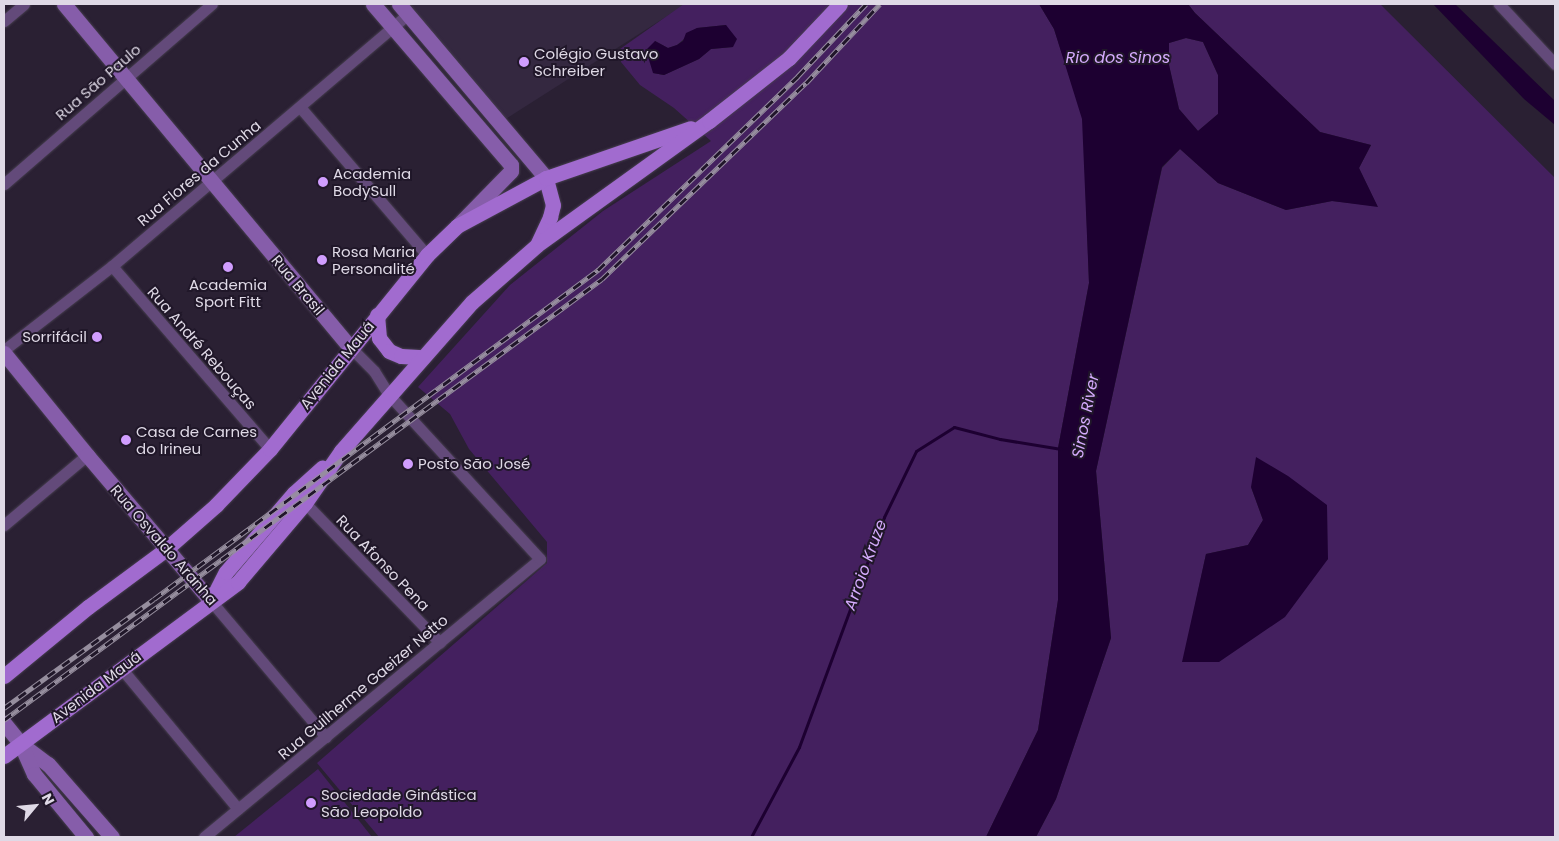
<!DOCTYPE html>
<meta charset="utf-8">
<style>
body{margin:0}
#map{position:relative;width:1559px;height:841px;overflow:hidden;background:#2a2033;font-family:Poppins,sans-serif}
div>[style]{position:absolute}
.built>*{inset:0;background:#342840}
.green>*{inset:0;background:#44205f}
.water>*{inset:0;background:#1d0031}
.stream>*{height:3px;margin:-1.5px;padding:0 1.5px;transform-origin:1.5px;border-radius:1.5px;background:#1d0031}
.roads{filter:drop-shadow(0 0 1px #473e50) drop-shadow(0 0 1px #473e50)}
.street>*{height:11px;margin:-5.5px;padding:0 5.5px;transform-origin:5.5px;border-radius:5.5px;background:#634a7a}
.secondary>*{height:15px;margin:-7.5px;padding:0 7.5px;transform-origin:7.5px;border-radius:7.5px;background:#865daa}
.primary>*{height:15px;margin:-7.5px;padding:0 7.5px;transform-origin:7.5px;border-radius:7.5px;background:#a16bcf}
.rail>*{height:5px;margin-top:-2.5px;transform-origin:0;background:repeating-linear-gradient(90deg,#201729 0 9px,#968e9e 0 18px);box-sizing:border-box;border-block:1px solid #968e9e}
.dots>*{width:14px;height:14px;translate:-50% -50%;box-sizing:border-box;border:2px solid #201729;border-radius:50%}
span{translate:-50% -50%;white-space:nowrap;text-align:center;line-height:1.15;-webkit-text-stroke:4px #201729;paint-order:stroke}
.poi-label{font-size:15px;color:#dfd9e6}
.left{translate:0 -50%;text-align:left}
.right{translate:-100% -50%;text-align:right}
.street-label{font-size:15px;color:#dfd9e6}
.water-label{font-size:16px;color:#d5abfd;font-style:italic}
.frame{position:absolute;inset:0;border:5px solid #dfd9e6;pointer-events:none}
.north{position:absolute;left:10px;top:781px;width:50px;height:50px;-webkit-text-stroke:4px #201729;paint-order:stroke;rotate:62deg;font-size:14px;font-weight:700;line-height:20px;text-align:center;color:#dfd9e6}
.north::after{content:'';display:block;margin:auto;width:18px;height:22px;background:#dfd9e6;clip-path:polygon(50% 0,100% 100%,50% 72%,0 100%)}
</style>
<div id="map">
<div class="built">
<div style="clip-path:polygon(404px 4px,686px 4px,504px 120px)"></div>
</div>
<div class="green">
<div style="clip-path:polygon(evenodd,684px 4px,1039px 4px,1054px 29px,1083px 119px,1089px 283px,1058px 448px,1058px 600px,1038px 730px,986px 837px,379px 837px,317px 763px,547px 563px,547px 542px,469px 449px,450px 414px,418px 387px,510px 285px,603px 211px,711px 141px,674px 108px,640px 85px,621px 62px,620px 49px,684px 4px,726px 25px,733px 47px,711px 49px,699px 59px,664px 75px,653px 73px,655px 41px,668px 48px,677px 45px,697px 28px,726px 25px)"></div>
<div style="clip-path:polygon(evenodd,1188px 4px,1380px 4px,1555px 178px,1555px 837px,1036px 837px,1056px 799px,1111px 638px,1096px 471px,1162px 168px,1180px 149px,1218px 183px,1286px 210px,1332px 201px,1377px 206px,1359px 168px,1371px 145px,1320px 132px,1195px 13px,1188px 4px,1251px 487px,1328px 559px,1183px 662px,1206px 554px,1248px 545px,1263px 520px,1251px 487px)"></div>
<div style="clip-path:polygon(1186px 38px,1203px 42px,1218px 75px,1218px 114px,1198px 131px,1179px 109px,1169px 65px,1169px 43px)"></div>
<div style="clip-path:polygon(318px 769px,372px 837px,234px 837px)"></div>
</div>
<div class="water">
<div style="clip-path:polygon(evenodd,1039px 4px,1188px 4px,1195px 13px,1320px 132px,1371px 145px,1359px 168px,1378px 207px,1332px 201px,1286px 210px,1218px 183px,1180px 149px,1162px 167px,1096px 471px,1111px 638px,1056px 799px,1036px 837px,986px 837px,1038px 730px,1058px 600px,1058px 448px,1089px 283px,1082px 119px,1054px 29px,1039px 4px,1186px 38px,1203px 42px,1218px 75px,1218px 114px,1198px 131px,1179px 109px,1169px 65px,1169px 43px,1186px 38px)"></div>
<div style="clip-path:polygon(1433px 4px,1455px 4px,1555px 101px,1555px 125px,1524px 99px)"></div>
<div style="clip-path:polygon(726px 25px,737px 39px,733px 47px,711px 49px,699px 59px,664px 75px,653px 73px,646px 50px,655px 41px,668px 48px,677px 45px,683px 41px,686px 33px,697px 28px)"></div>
<div style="clip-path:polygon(1256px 457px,1288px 476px,1327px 505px,1328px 559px,1285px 617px,1219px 662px,1182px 662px,1206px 554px,1248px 545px,1263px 520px,1251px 487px)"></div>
</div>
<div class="stream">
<div style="left:751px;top:837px;width:102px;rotate:-61.9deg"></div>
<div style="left:799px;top:747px;width:245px;rotate:-69.7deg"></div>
<div style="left:884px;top:517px;width:73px;rotate:-64.1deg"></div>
<div style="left:916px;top:451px;width:45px;rotate:-32.3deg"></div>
<div style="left:954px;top:427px;width:48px;rotate:14.6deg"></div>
<div style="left:1000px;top:439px;width:62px;rotate:9.3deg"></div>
</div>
<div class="roads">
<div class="street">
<div style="left:1499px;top:4px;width:82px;rotate:47deg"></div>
<div style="left:4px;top:21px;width:26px;rotate:-40deg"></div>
<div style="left:300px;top:107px;width:195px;rotate:49.4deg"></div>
<div style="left:4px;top:184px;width:275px;rotate:-40.9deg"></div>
<div style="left:112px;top:266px;width:242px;rotate:49.2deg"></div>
<div style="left:4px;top:350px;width:137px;rotate:-37.9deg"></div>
<div style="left:112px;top:266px;width:389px;rotate:-40.4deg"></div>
<div style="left:305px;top:503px;width:194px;rotate:46deg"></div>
<div style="left:4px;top:525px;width:109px;rotate:-40.1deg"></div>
<div style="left:211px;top:601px;width:178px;rotate:49.8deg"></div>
<div style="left:121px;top:668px;width:183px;rotate:50.3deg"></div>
<div style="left:204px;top:837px;width:436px;rotate:-39.6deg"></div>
<div style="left:540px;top:559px;width:223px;rotate:-132.6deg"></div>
<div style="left:389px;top:395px;width:28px;rotate:-122deg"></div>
<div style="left:374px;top:371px;width:34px;rotate:-135deg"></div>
</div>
<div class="secondary">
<div style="left:64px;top:4px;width:447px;rotate:50.2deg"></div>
<div style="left:373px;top:4px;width:212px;rotate:49.4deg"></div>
<div style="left:511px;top:165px;width:6px;rotate:90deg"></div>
<div style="left:511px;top:171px;width:73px;rotate:134.4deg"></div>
<div style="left:399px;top:4px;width:228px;rotate:49.8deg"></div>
<div style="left:4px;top:353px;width:132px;rotate:50.9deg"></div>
<div style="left:87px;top:455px;width:192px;rotate:49.7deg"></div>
<div style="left:4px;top:723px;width:27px;rotate:51deg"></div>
<div style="left:21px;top:744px;width:34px;rotate:37deg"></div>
<div style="left:48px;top:764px;width:97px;rotate:48.8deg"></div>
<div style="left:21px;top:745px;width:32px;rotate:66deg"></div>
<div style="left:34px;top:774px;width:82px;rotate:50.5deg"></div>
</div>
<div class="primary">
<div style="left:538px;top:243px;width:29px;rotate:-65deg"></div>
<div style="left:550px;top:217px;width:12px;rotate:-76deg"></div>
<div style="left:553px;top:205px;width:28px;rotate:-105deg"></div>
<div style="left:377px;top:315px;width:23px;rotate:85deg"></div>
<div style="left:379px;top:338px;width:16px;rotate:52deg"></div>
<div style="left:389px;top:351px;width:13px;rotate:23deg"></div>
<div style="left:401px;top:356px;width:22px;rotate:3deg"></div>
<div style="left:212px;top:599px;width:30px;rotate:-63deg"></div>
<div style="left:226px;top:572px;width:104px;rotate:-49.3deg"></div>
<div style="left:294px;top:493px;width:38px;rotate:-42deg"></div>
<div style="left:4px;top:676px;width:109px;rotate:-39.4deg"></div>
<div style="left:88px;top:607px;width:97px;rotate:-36.6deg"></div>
<div style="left:166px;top:549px;width:67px;rotate:-41.3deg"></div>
<div style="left:216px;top:505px;width:78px;rotate:-46deg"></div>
<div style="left:270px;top:449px;width:250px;rotate:-51deg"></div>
<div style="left:427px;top:255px;width:42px;rotate:-44deg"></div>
<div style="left:457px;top:226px;width:101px;rotate:-28.3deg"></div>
<div style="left:546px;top:178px;width:153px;rotate:-19deg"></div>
<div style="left:4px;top:756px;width:292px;rotate:-36.6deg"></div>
<div style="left:238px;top:582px;width:104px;rotate:-49.7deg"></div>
<div style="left:305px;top:503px;width:63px;rotate:-55.3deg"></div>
<div style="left:341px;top:451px;width:198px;rotate:-48.7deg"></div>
<div style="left:472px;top:302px;width:86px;rotate:-41.2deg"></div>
<div style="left:537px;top:245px;width:212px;rotate:-35.8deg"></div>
<div style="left:709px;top:121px;width:102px;rotate:-38.2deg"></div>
<div style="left:789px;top:58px;width:74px;rotate:-46.6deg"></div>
</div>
</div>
<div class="rail">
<div style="left:4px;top:708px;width:185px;rotate:-36deg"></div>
<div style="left:154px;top:599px;width:553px;rotate:-36.54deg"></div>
<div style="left:598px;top:270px;width:279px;rotate:-44.1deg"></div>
<div style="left:798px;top:76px;width:99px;rotate:-46.6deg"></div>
<div style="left:4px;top:720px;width:743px;rotate:-36.41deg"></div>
<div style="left:602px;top:279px;width:283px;rotate:-43.9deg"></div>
<div style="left:806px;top:83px;width:108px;rotate:-46.9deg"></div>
</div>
<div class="dots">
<div style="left:524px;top:62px;background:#d09dfe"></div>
<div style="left:323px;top:182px;background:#d09dfe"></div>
<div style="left:322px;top:260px;background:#d09dfe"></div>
<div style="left:228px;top:267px;background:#d09dfe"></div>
<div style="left:97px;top:337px;background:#d09dfe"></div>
<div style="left:126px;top:440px;background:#d09dfe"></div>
<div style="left:408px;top:464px;background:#d09dfe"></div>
<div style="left:311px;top:803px;background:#d09dfe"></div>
</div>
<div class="poi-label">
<span class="left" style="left:534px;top:62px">Colégio Gustavo<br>Schreiber</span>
<span class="left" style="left:333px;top:182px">Academia<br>BodySull</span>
<span class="left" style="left:332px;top:260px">Rosa Maria<br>Personalité</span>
<span style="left:228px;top:293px">Academia<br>Sport Fitt</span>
<span class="right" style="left:87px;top:337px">Sorrifácil</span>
<span class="left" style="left:136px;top:440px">Casa de Carnes<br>do Irineu</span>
<span class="left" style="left:418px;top:464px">Posto São José</span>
<span class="left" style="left:321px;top:803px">Sociedade Ginástica<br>São Leopoldo</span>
</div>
<div class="street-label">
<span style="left:98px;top:82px;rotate:-41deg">Rua São Paulo</span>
<span style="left:199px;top:173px;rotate:-40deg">Rua Flores da Cunha</span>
<span style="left:298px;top:285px;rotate:50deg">Rua Brasil</span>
<span style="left:202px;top:348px;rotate:49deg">Rua André Rebouças</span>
<span style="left:337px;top:365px;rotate:-51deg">Avenida Mauá</span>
<span style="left:164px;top:545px;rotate:49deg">Rua Osvaldo Aranha</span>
<span style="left:383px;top:563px;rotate:46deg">Rua Afonso Pena</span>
<span style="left:96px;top:687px;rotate:-37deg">Avenida Mauá</span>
<span style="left:363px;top:687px;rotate:-40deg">Rua Guilherme Gaeizer Netto</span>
</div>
<div class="water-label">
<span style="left:1118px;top:58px">Rio dos Sinos</span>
<span style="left:1086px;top:416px;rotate:-79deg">Sinos River</span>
<span style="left:866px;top:565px;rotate:-70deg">Arroio Kruze</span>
</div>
<div class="frame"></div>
<div class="north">N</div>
</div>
